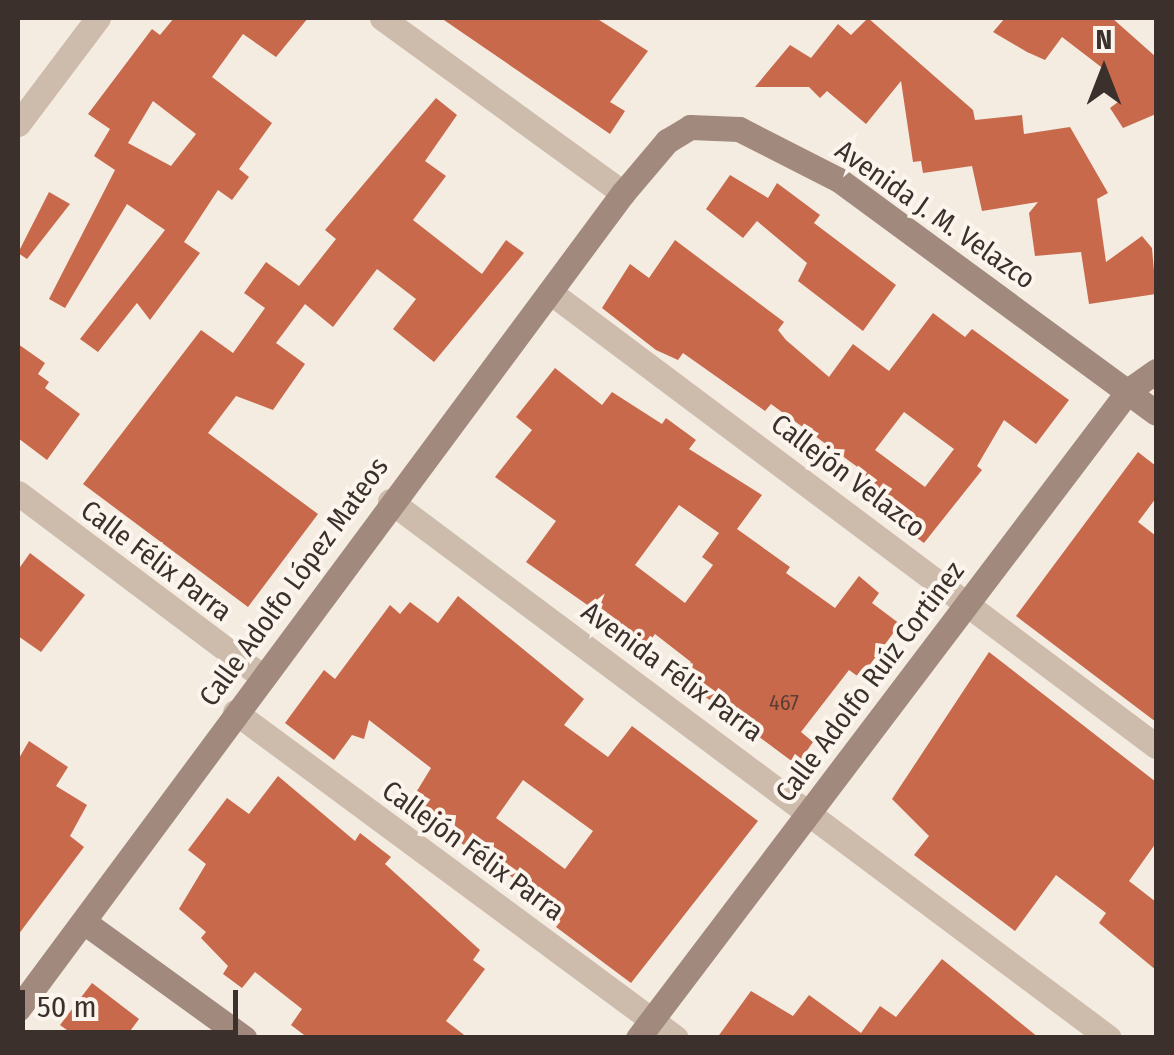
<!DOCTYPE html>
<meta charset="utf-8">
<style>
body{margin:0}
#map{position:relative;width:1174px;height:1055px;overflow:hidden;background:#f4ebe1;font-family:"Fira Sans Condensed",sans-serif}
div>[style]{position:absolute}
.building>*{inset:0;background:#c8694b}
.street>*{height:25px;margin:-12.5px;padding:0 12.5px;transform-origin:12.5px;border-radius:12.5px;background:#cdbbac}
.secondary>*{height:25px;margin:-12.5px;padding:0 12.5px;transform-origin:12.5px;border-radius:12.5px;background:#a18a7d}
span{translate:-50% -50%;white-space:nowrap;text-align:center;line-height:1.15;-webkit-text-stroke:8px #fbf5ee;paint-order:stroke}
.number-label{font-size:22px;color:#5e3e33}
.number-label span{-webkit-text-stroke-width:0}
.street-label{font-size:28px;color:#3b302b}
.frame{position:absolute;inset:0;border:20px solid #3b302b;pointer-events:none}
.north{position:absolute;left:1054px;top:20px;width:100px;height:100px;-webkit-text-stroke:8px #fbf5ee;paint-order:stroke;rotate:0deg;font-size:28px;font-weight:700;line-height:40px;text-align:center;color:#3b302b}
.north::after{content:'';display:block;margin:auto;width:35px;height:45px;background:#3b302b;clip-path:polygon(50% 0,100% 100%,50% 72%,0 100%)}
.scale{position:absolute;left:20px;top:990px;width:218px;height:45px;box-sizing:border-box;border:5px solid #3b302b;border-top:0;padding-left:12px;font-size:30px;line-height:35px;white-space:nowrap;color:#3b302b;-webkit-text-stroke:8px #fbf5ee;paint-order:stroke}
</style>
<div id="map">
<div class="building">
<div style="clip-path:polygon(evenodd,174px 18px,308px 18px,276px 57px,243px 34px,212px 77px,272px 123px,239px 169px,249px 177px,232px 200px,218px 190px,184px 242px,200px 253px,150px 320px,137px 303px,98px 352px,80px 339px,165px 230px,127px 204px,65px 308px,49px 299px,115px 170px,94px 156px,110px 129px,88px 114px,152px 29px,160px 35px,174px 18px,153px 101px,196px 134px,171px 166px,128px 143px,153px 101px)"></div>
<div style="clip-path:polygon(441px 18px,596px 18px,648px 51px,610px 102px,625px 111px,610px 134px)"></div>
<div style="clip-path:polygon(868px 18px,973px 110px,975px 120px,1022px 115px,1024px 134px,1070px 127px,1108px 193px,1097px 199px,1106px 262px,1142px 236px,1152px 248px,1156px 294px,1089px 304px,1081px 252px,1035px 256px,1029px 213px,1038px 202px,982px 211px,972px 166px,923px 173px,921px 161px,913px 162px,901px 81px,866px 124px,827px 91px,820px 98px,809px 87px,755px 87px,790px 45px,811px 58px,838px 24px,851px 35px)"></div>
<div style="clip-path:polygon(1005px 18px,1112px 18px,1156px 57px,1156px 114px,1123px 128px,1110px 108px,1118px 102px,1100px 81px,1109px 73px,1062px 37px,1045px 60px,1027px 52px,993px 32px)"></div>
<div style="clip-path:polygon(436px 98px,457px 115px,425px 161px,446px 176px,413px 220px,482px 274px,506px 240px,524px 253px,434px 362px,393px 329px,416px 299px,377px 269px,333px 327px,305px 304px,276px 343px,305px 364px,273px 410px,236px 396px,208px 433px,318px 514px,248px 607px,83px 484px,201px 330px,233px 353px,265px 308px,244px 293px,266px 262px,299px 286px,336px 239px,325px 230px)"></div>
<div style="clip-path:polygon(730px 175px,768px 198px,777px 183px,820px 215px,814px 223px,896px 285px,863px 331px,798px 281px,807px 263px,757px 221px,743px 238px,706px 209px)"></div>
<div style="clip-path:polygon(49px 192px,70px 204px,27px 259px,18px 253px)"></div>
<div style="clip-path:polygon(evenodd,675px 240px,784px 322px,778px 330px,786px 340px,829px 377px,853px 344px,889px 371px,933px 313px,965px 337px,972px 329px,1069px 400px,1036px 444px,1004px 420px,977px 466px,982px 470px,924px 543px,850px 489px,863px 471px,771px 404px,765px 411px,683px 353px,678px 360px,656px 350px,602px 308px,630px 264px,649px 278px,675px 240px,904px 412px,954px 449px,925px 487px,875px 450px,904px 412px)"></div>
<div style="clip-path:polygon(18px 344px,45px 363px,38px 374px,49px 382px,45px 388px,80px 414px,47px 460px,18px 438px)"></div>
<div style="clip-path:polygon(evenodd,555px 368px,602px 405px,612px 392px,662px 424px,666px 418px,696px 440px,689px 449px,762px 495px,737px 529px,790px 567px,786px 573px,835px 608px,859px 576px,879px 593px,872px 603px,900px 624px,860px 678px,849px 670px,801px 732px,813px 742px,797px 765px,680px 678px,691px 662px,655px 634px,646px 646px,526px 562px,556px 521px,495px 477px,532px 430px,516px 417px,555px 368px,679px 505px,719px 533px,702px 557px,713px 565px,685px 603px,635px 565px,679px 505px)"></div>
<div style="clip-path:polygon(1138px 452px,1156px 466px,1156px 498px,1138px 522px,1156px 536px,1156px 722px,1016px 616px)"></div>
<div style="clip-path:polygon(30px 553px,85px 595px,41px 652px,18px 636px,18px 570px)"></div>
<div style="clip-path:polygon(evenodd,458px 596px,584px 699px,564px 725px,608px 757px,632px 726px,758px 821px,631px 983px,556px 927px,560px 922px,503px 869px,406px 809px,431px 768px,369px 720px,364px 739px,352px 735px,334px 760px,285px 723px,324px 670px,335px 679px,390px 605px,400px 614px,410px 602px,438px 623px,458px 596px,523px 780px,593px 831px,565px 869px,496px 818px,523px 780px)"></div>
<div style="clip-path:polygon(989px 652px,1156px 782px,1156px 843px,1129px 881px,1156px 902px,1156px 970px,1099px 923px,1106px 913px,1056px 875px,1015px 931px,914px 855px,929px 836px,892px 799px)"></div>
<div style="clip-path:polygon(29px 741px,68px 767px,56px 786px,87px 805px,70px 836px,84px 847px,18px 935px,18px 760px)"></div>
<div style="clip-path:polygon(278px 776px,355px 841px,360px 833px,391px 857px,385px 864px,480px 950px,473px 960px,485px 969px,446px 1021px,468px 1038px,308px 1038px,291px 1025px,302px 1009px,255px 972px,242px 988px,223px 974px,228px 966px,201px 938px,206px 932px,179px 909px,206px 864px,188px 850px,227px 798px,249px 814px)"></div>
<div style="clip-path:polygon(942px 959px,1039px 1038px,717px 1038px,751px 991px,793px 1016px,809px 995px,861px 1033px,880px 1006px,896px 1017px)"></div>
<div style="clip-path:polygon(92px 983px,139px 1019px,125px 1038px,78px 1038px,60px 1025px)"></div>
</div>
<div class="street">
<div style="left:382px;top:18px;width:298px;rotate:36deg"></div>
<div style="left:18px;top:124px;width:133px;rotate:-53deg"></div>
<div style="left:550px;top:292px;width:757px;rotate:36.84deg"></div>
<div style="left:18px;top:493px;width:303px;rotate:36.9deg"></div>
<div style="left:390px;top:501px;width:897px;rotate:36.75deg"></div>
<div style="left:235px;top:712px;width:548px;rotate:36.47deg"></div>
</div>
<div class="secondary">
<div style="left:84px;top:922px;width:198px;rotate:35.9deg"></div>
<div style="left:18px;top:1009px;width:1016px;rotate:-53.45deg"></div>
<div style="left:623px;top:193px;width:68px;rotate:-49.8deg"></div>
<div style="left:667px;top:141px;width:27px;rotate:-31deg"></div>
<div style="left:690px;top:127px;width:49px;rotate:2.3deg"></div>
<div style="left:739px;top:129px;width:112px;rotate:27deg"></div>
<div style="left:839px;top:180px;width:393px;rotate:36.3deg"></div>
<div style="left:638px;top:1038px;width:813px;rotate:-52.85deg"></div>
<div style="left:1129px;top:390px;width:33px;rotate:-35deg"></div>
</div>
<div class="number-label">
<span style="left:784px;top:703px">467</span>
</div>
<div class="street-label">
<span style="left:935px;top:215px;rotate:35deg">Avenida J. M. Velazco</span>
<span style="left:848px;top:476px;rotate:37deg">Callejón Velazco</span>
<span style="left:156px;top:561px;rotate:37deg">Calle Félix Parra</span>
<span style="left:294px;top:582px;rotate:-54deg">Calle Adolfo López Mateos</span>
<span style="left:672px;top:672px;rotate:36deg">Avenida Félix Parra</span>
<span style="left:870px;top:682px;rotate:-53deg">Calle Adolfo Ruíz Cortinez</span>
<span style="left:473px;top:851px;rotate:36deg">Callejón Félix Parra</span>
</div>
<div class="frame"></div>
<div class="north">N</div>
<div class="scale">50 m</div>
</div>
